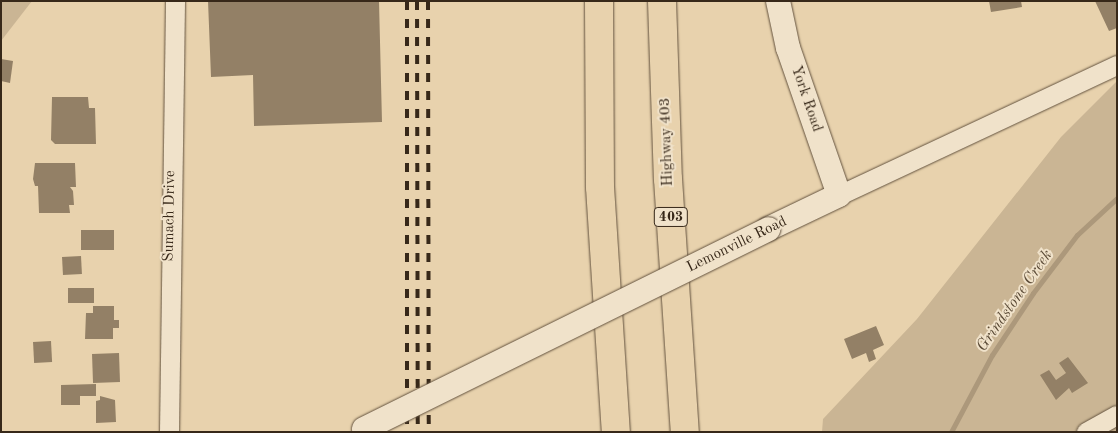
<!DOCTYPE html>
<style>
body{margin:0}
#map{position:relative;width:1118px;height:433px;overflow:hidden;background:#e8d2ad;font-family:"Old Standard TT",serif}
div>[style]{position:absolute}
.green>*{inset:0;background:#cab594}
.stream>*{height:5px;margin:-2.5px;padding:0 2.5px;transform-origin:2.5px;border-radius:2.5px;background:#ac987b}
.building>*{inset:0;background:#938066;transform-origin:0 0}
.roads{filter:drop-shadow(0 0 1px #63523e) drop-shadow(0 0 1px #63523e)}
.minor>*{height:19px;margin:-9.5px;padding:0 9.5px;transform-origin:9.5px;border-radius:9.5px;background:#f0e2ca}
.tertiary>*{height:24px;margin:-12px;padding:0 12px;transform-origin:12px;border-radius:12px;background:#f0e2ca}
.motorway>*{height:28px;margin:-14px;padding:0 14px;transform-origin:14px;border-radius:14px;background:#e8d2ad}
.rail>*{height:4px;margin-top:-2px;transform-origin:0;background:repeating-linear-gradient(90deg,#372819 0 9px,transparent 0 18px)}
.bridges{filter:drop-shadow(0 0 1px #63523e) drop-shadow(0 0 1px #63523e)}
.tertiary-bridge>*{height:24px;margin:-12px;padding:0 12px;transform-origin:12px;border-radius:12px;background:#f0e2ca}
span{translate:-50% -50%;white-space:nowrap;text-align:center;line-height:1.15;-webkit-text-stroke:4px #f0e2ca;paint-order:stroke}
.shield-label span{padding:1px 4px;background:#f0e2ca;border:1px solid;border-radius:4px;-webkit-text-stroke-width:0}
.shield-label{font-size:14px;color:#372819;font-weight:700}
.street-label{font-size:15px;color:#372819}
.water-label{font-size:16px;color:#5a4a36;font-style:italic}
.frame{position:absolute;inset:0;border:2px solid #372819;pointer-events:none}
</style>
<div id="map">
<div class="green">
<div style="clip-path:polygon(1px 1px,32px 1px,1px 41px)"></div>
<div style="clip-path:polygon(1117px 81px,1117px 432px,822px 432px,823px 419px,917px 319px,1061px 137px)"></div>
</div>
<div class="stream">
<div style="left:951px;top:432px;width:87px;rotate:-62deg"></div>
<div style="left:992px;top:355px;width:74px;rotate:-56.5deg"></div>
<div style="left:1033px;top:293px;width:73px;rotate:-52.8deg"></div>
<div style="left:1077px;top:235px;width:54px;rotate:-42.8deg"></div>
</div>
<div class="building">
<div style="clip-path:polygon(208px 1px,379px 1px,382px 122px,254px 126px,253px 75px,211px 77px)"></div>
<div style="clip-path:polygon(989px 1px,1021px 1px,1022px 7px,991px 12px)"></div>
<div style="clip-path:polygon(1095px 1px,1117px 1px,1117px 28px,1109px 31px)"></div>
<div style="clip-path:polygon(1px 59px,13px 61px,10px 83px,1px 81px)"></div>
<div style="clip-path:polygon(52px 97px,88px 97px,89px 108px,95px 108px,96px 144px,55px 144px,51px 140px)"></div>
<div style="clip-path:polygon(35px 163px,75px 163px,76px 187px,70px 187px,73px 191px,74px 205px,69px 205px,70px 213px,39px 213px,38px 186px,35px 186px,33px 179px)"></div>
<div style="left:81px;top:230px;width:33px;height:20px"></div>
<div style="left:81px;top:256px;width:18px;height:19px;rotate:87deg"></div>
<div style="left:68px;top:288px;width:26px;height:15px"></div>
<div style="clip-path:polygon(93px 306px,114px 306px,114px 320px,119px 320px,119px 328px,113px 328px,113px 339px,85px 339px,86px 313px,93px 313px)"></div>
<div style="clip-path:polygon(876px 326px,884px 345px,873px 350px,876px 359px,869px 362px,866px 353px,852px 359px,844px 339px)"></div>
<div style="left:51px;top:341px;width:21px;height:18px;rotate:87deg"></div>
<div style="left:119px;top:353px;width:29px;height:27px;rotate:88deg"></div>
<div style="clip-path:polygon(1068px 357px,1088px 383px,1072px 393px,1069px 388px,1056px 400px,1040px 375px,1049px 370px,1056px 380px,1066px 373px,1059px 363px)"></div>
<div style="clip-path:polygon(96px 384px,96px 396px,80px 396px,80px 405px,61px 405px,61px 385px)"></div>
<div style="clip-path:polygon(100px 396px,115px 400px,116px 422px,96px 423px,96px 401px,100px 400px)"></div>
</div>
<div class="roads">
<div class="minor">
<div style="left:839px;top:195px;width:307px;rotate:-25.1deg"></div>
<div style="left:169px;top:432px;width:431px;rotate:-89.2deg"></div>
<div style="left:1086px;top:432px;width:35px;rotate:-29deg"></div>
</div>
<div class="tertiary">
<div style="left:768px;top:229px;width:79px;rotate:-25.6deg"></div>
<div style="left:839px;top:195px;width:156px;rotate:-109.1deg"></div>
<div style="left:788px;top:48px;width:48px;rotate:-102deg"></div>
</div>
<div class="motorway">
<div style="left:599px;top:1px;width:186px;rotate:89.7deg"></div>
<div style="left:600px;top:187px;width:246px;rotate:86.3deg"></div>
<div style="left:662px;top:1px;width:178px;rotate:88.1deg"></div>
<div style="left:668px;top:179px;width:254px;rotate:86.2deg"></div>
</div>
</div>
<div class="rail">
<div style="left:407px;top:1px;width:431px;rotate:90deg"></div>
<div style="left:417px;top:1px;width:431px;rotate:89.9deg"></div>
<div style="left:428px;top:1px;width:431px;rotate:89.9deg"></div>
</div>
<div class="bridges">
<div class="tertiary-bridge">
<div style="left:364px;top:429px;width:451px;rotate:-26.3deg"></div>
</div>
</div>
<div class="shield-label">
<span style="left:671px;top:217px">403</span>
</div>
<div class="street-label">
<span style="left:806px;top:99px;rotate:71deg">York Road</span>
<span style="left:667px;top:142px;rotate:-92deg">Highway 403</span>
<span style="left:170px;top:216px;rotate:-89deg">Sumach Drive</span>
<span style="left:737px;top:245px;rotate:-26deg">Lemonville Road</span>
</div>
<div class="water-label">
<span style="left:1015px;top:301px;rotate:-55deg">Grindstone Creek</span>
</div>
<div class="frame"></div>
</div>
